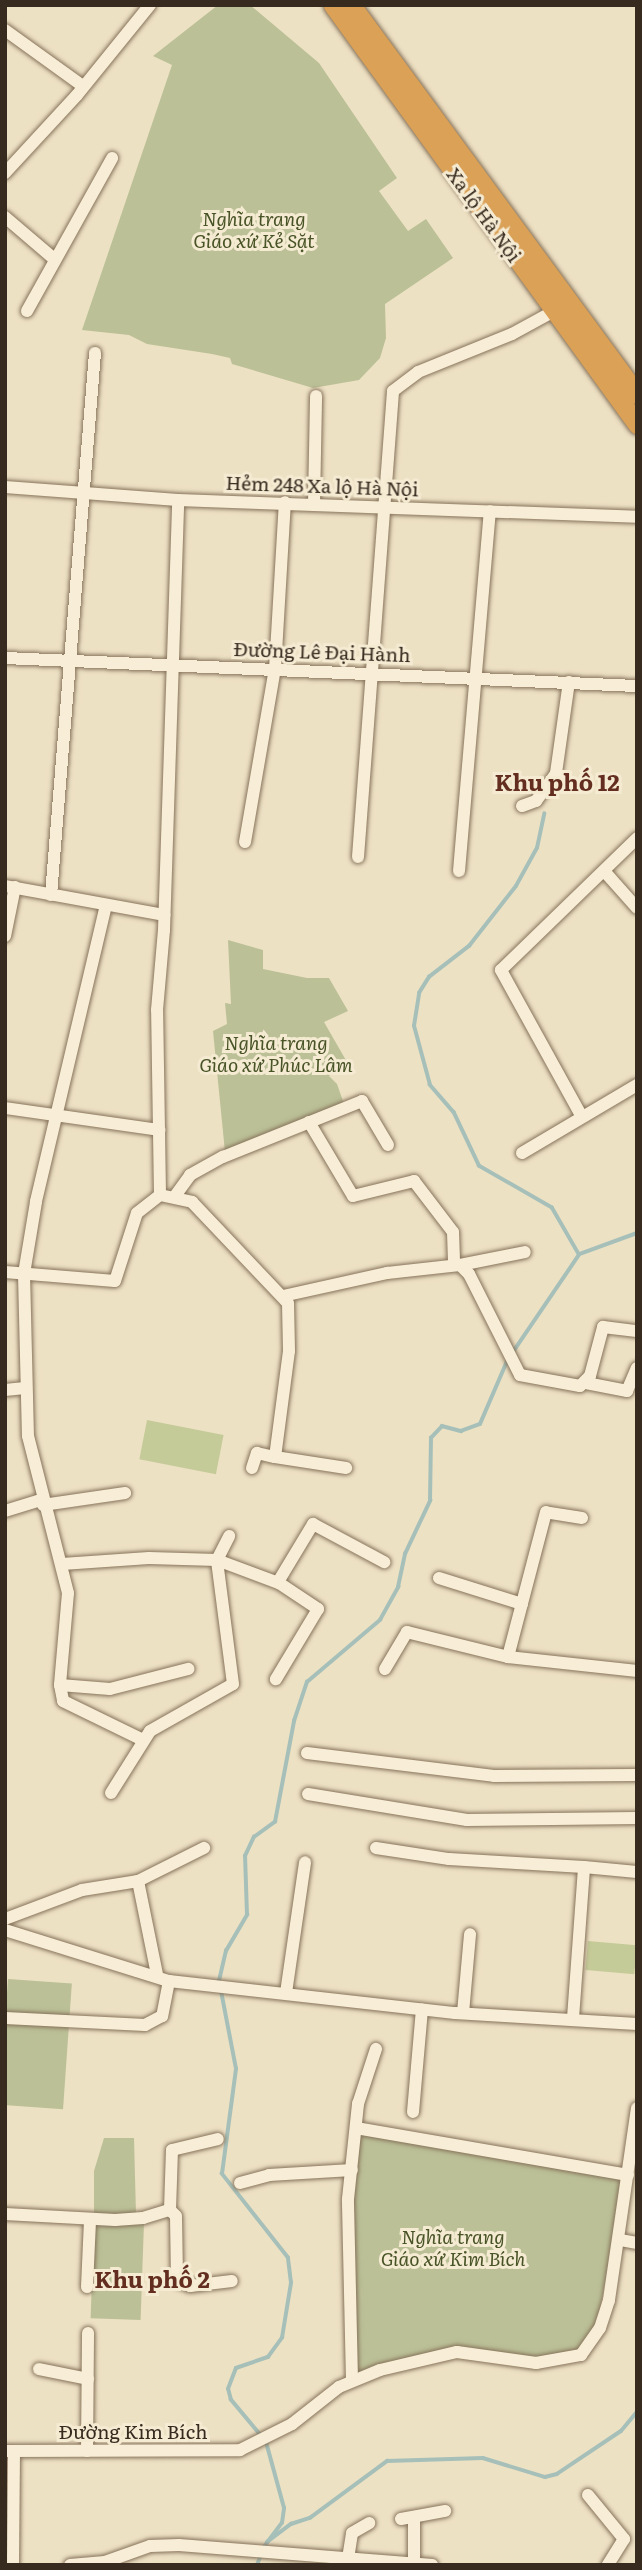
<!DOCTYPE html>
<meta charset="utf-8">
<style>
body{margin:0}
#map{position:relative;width:642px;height:2570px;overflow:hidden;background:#ede1c4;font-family:Literata,serif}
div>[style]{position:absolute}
.green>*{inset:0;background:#c5cb98;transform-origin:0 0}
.cemetery>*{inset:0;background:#bbc097;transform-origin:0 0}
.stream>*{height:3.5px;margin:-1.75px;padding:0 1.75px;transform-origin:1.75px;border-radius:1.75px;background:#a6c0b9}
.roads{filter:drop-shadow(0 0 2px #87735b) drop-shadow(0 0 2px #87735b)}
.minor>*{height:12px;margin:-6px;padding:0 6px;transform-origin:6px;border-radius:6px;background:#f8eed7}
.highway>*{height:19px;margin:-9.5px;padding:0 9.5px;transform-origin:9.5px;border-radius:9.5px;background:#daa157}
span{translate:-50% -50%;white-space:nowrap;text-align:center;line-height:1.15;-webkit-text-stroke:6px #f5ebd3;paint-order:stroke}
.street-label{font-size:19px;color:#372b1f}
.park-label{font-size:19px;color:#485326;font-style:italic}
.quarter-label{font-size:23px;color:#632e1f;font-weight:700}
.frame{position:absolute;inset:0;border:7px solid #372b1f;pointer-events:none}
</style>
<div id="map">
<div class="green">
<div style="left:147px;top:1420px;width:78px;height:40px;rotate:11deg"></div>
<div style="left:588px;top:1941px;width:49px;height:29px;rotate:5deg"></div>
</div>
<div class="cemetery">
<div style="clip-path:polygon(218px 5px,250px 5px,319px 63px,397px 178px,379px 191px,408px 231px,426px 219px,453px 258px,385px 304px,386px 338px,380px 358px,359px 380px,313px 388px,232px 364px,230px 358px,212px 354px,147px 344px,129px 335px,82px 330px,172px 65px,153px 56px)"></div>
<div style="clip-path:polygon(228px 940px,263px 950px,263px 969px,307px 978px,329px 978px,348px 1011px,324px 1022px,347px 1062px,329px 1076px,337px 1084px,344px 1104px,225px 1152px,213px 1031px,227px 1024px,225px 1003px,231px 1004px)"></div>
<div style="left:8px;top:1979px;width:64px;height:126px;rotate:4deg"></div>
<div style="clip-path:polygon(359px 2131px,624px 2178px,597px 2326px,579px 2351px,553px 2359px,460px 2349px,356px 2375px,352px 2199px)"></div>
<div style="clip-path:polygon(104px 2138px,134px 2138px,136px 2215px,94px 2216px,94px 2171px)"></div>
<div style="left:144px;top:2222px;width:98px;height:50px;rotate:92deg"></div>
</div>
<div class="stream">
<div style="left:580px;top:1254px;width:61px;rotate:-20.2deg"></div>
<div style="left:513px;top:1352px;width:117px;rotate:-55.8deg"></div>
<div style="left:579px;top:1255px;width:54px;rotate:-119.9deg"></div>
<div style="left:552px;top:1208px;width:84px;rotate:-150.1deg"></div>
<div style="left:479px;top:1166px;width:59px;rotate:-115.3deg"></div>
<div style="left:454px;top:1113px;width:37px;rotate:-131deg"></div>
<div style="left:430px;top:1085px;width:61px;rotate:-105.2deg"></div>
<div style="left:414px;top:1026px;width:33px;rotate:-81deg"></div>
<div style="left:419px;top:993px;width:19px;rotate:-58deg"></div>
<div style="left:429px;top:977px;width:51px;rotate:-37.8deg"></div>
<div style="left:469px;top:946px;width:76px;rotate:-51.9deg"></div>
<div style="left:516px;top:886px;width:43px;rotate:-61.1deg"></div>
<div style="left:537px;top:848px;width:35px;rotate:-78deg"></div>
<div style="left:261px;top:2436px;width:47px;rotate:-129.8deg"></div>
<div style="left:231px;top:2400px;width:11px;rotate:-105deg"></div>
<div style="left:228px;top:2389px;width:22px;rotate:-69deg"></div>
<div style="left:236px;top:2368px;width:34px;rotate:-19deg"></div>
<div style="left:268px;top:2357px;width:24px;rotate:-54deg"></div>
<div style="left:282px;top:2338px;width:56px;rotate:-80.7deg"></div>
<div style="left:291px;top:2283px;width:25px;rotate:-97deg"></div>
<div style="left:288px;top:2258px;width:107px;rotate:-128.2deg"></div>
<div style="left:222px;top:2174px;width:106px;rotate:-82.4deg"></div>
<div style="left:236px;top:2069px;width:90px;rotate:-100.9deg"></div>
<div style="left:219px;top:1981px;width:31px;rotate:-77deg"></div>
<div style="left:226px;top:1951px;width:42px;rotate:-59.7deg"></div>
<div style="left:247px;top:1915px;width:59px;rotate:-91.9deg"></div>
<div style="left:245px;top:1856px;width:21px;rotate:-65deg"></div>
<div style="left:254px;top:1837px;width:26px;rotate:-36deg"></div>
<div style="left:275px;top:1822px;width:103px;rotate:-79.3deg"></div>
<div style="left:294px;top:1721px;width:41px;rotate:-71.6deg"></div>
<div style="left:307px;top:1682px;width:96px;rotate:-40.3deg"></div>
<div style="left:380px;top:1620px;width:38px;rotate:-61deg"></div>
<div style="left:398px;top:1587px;width:34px;rotate:-78deg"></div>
<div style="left:405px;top:1554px;width:59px;rotate:-64.7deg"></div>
<div style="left:430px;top:1501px;width:63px;rotate:-89.1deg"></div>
<div style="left:431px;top:1438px;width:16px;rotate:-47deg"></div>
<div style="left:442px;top:1426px;width:20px;rotate:15deg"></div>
<div style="left:461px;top:1431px;width:20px;rotate:-20deg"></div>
<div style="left:480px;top:1424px;width:71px;rotate:-66.7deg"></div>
<div style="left:267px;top:2542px;width:30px;rotate:-37deg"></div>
<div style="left:291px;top:2524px;width:20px;rotate:-18deg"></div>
<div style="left:310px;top:2518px;width:96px;rotate:-36.5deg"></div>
<div style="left:387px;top:2461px;width:96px;rotate:-1.8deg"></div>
<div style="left:483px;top:2458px;width:65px;rotate:17deg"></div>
<div style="left:545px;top:2477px;width:12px;rotate:-14deg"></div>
<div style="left:557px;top:2474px;width:77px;rotate:-33.9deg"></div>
<div style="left:621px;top:2431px;width:25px;rotate:-50deg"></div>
<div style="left:263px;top:2548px;width:31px;rotate:-53deg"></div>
<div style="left:282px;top:2523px;width:15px;rotate:-82deg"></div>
<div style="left:284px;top:2508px;width:68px;rotate:-105.3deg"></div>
<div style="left:257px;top:2565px;width:11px;rotate:-68deg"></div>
</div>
<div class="roads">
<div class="minor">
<div style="left:5px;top:30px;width:96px;rotate:35.7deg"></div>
<div style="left:5px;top:173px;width:106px;rotate:-47.3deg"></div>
<div style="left:77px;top:95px;width:116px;rotate:-51deg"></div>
<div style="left:5px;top:217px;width:63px;rotate:40.5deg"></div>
<div style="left:27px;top:311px;width:175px;rotate:-60.9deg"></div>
<div style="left:5px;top:487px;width:173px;rotate:4.3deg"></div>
<div style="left:178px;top:500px;width:459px;rotate:2.1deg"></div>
<div style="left:314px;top:504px;width:108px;rotate:-88.9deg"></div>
<div style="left:5px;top:658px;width:633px;rotate:2.54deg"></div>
<div style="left:522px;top:806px;width:15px;rotate:-20deg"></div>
<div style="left:536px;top:801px;width:34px;rotate:-54deg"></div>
<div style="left:556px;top:773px;width:92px;rotate:-81.9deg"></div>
<div style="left:245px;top:842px;width:176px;rotate:-80.2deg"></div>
<div style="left:275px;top:669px;width:167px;rotate:-86.6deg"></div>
<div style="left:358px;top:857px;width:467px;rotate:-85.7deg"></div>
<div style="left:393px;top:391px;width:31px;rotate:-37deg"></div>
<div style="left:418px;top:372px;width:101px;rotate:-22deg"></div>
<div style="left:512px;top:334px;width:48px;rotate:-28.7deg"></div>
<div style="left:459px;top:871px;width:361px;rotate:-85.1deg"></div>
<div style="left:605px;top:872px;width:48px;rotate:48.4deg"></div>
<div style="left:5px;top:886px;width:162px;rotate:10.3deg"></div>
<div style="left:51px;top:895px;width:544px;rotate:-85.36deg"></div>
<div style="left:106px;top:905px;width:305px;rotate:103.3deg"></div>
<div style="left:36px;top:1202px;width:73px;rotate:99.5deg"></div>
<div style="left:24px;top:1274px;width:162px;rotate:88.6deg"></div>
<div style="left:28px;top:1436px;width:162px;rotate:75.7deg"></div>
<div style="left:68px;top:1593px;width:92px;rotate:95deg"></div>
<div style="left:60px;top:1685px;width:50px;rotate:4.6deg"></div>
<div style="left:110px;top:1689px;width:81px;rotate:-14.4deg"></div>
<div style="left:5px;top:936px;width:50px;rotate:-78.5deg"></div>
<div style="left:5px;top:1108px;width:156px;rotate:8.1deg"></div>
<div style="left:582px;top:1117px;width:168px;rotate:-118.9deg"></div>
<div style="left:501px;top:970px;width:190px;rotate:-44.1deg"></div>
<div style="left:309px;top:1122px;width:86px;rotate:59.3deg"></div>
<div style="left:353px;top:1196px;width:63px;rotate:-13.8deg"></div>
<div style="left:414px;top:1181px;width:64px;rotate:52.6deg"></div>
<div style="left:453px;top:1232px;width:32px;rotate:88deg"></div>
<div style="left:522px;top:1153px;width:134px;rotate:-30.6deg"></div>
<div style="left:160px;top:1195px;width:185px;rotate:-90.9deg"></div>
<div style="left:157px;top:1010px;width:80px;rotate:-85deg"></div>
<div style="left:164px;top:930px;width:430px;rotate:-88.1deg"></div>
<div style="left:175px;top:1196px;width:26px;rotate:-54deg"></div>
<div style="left:190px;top:1175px;width:38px;rotate:-29deg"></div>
<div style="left:223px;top:1157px;width:150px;rotate:-21.9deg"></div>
<div style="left:362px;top:1101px;width:51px;rotate:59.4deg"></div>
<div style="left:460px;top:1265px;width:66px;rotate:-11.3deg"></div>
<div style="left:5px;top:1272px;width:110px;rotate:4.7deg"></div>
<div style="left:115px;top:1281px;width:71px;rotate:-72.1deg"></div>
<div style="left:137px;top:1213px;width:29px;rotate:-38deg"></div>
<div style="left:160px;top:1195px;width:33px;rotate:12deg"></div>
<div style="left:192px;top:1202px;width:139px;rotate:46.5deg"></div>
<div style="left:288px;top:1303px;width:48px;rotate:88.8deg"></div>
<div style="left:289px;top:1351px;width:107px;rotate:97.5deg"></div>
<div style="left:275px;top:1457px;width:72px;rotate:8.8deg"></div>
<div style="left:283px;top:1296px;width:107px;rotate:-12.5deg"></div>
<div style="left:387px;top:1273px;width:73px;rotate:-6.3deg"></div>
<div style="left:460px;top:1265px;width:13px;rotate:45deg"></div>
<div style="left:469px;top:1274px;width:113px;rotate:63.2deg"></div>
<div style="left:520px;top:1375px;width:61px;rotate:10.4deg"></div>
<div style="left:580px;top:1386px;width:14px;rotate:-45deg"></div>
<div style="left:590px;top:1376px;width:51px;rotate:-75.1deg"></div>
<div style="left:603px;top:1327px;width:34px;rotate:7deg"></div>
<div style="left:586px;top:1383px;width:42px;rotate:11deg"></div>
<div style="left:627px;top:1391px;width:25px;rotate:-67deg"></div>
<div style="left:5px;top:1390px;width:20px;rotate:-6deg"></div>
<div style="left:252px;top:1468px;width:16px;rotate:-72deg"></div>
<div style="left:257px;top:1453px;width:18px;rotate:13deg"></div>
<div style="left:43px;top:1505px;width:83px;rotate:-8.3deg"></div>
<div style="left:5px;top:1511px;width:39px;rotate:-17deg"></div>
<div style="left:582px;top:1518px;width:36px;rotate:-171deg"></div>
<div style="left:546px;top:1512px;width:150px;rotate:104.7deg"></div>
<div style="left:508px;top:1657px;width:130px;rotate:6.2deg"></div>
<div style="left:62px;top:1564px;width:87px;rotate:-3.9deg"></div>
<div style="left:149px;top:1558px;width:68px;rotate:1.7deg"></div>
<div style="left:217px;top:1560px;width:66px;rotate:20.4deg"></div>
<div style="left:279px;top:1583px;width:47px;rotate:33.7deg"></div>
<div style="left:318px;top:1609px;width:82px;rotate:121deg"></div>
<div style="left:439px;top:1578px;width:87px;rotate:17.4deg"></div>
<div style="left:278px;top:1582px;width:68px;rotate:-58.9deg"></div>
<div style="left:313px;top:1524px;width:81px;rotate:28.2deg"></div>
<div style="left:385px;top:1669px;width:43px;rotate:-59.3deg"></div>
<div style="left:407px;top:1632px;width:104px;rotate:13.9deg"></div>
<div style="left:60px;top:1685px;width:16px;rotate:79deg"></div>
<div style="left:63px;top:1701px;width:89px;rotate:26deg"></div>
<div style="left:307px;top:1753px;width:188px;rotate:7deg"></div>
<div style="left:494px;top:1776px;width:143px;rotate:-0.4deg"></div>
<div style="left:111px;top:1793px;width:73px;rotate:-57.8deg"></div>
<div style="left:150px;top:1731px;width:95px;rotate:-29.5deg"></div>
<div style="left:233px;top:1684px;width:125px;rotate:-97.4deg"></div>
<div style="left:217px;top:1560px;width:27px;rotate:-63deg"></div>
<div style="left:308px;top:1794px;width:161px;rotate:9.3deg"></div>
<div style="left:467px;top:1820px;width:170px;rotate:-0.7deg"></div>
<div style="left:376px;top:1848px;width:74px;rotate:8.6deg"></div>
<div style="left:449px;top:1859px;width:135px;rotate:3.4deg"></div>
<div style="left:138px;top:1881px;width:95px;rotate:78.5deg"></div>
<div style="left:5px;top:1919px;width:82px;rotate:-20.6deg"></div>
<div style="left:82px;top:1890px;width:57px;rotate:-9.1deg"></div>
<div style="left:138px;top:1881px;width:74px;rotate:-26.6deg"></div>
<div style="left:5px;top:1930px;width:172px;rotate:17.3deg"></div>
<div style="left:169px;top:1981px;width:36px;rotate:101deg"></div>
<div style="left:162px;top:2016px;width:19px;rotate:152deg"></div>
<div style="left:145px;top:2025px;width:140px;rotate:-177.1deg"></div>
<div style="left:169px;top:1981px;width:288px;rotate:6.4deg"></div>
<div style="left:455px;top:2013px;width:182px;rotate:3.5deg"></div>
<div style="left:286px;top:1993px;width:132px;rotate:-81.7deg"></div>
<div style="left:463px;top:2013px;width:79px;rotate:-84.9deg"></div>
<div style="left:573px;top:2018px;width:151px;rotate:-85.8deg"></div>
<div style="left:584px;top:1867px;width:53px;rotate:5.4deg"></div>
<div style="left:413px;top:2112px;width:103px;rotate:-85deg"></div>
<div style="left:356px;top:2128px;width:276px;rotate:9.8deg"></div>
<div style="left:240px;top:2183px;width:30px;rotate:-15deg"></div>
<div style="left:269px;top:2175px;width:83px;rotate:-3.4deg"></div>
<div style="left:170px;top:2210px;width:60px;rotate:-88.1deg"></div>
<div style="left:172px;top:2150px;width:47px;rotate:-13.4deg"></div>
<div style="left:5px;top:2214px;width:110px;rotate:3.1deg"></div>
<div style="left:115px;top:2220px;width:28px;rotate:-4deg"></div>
<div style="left:143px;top:2218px;width:28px;rotate:-17deg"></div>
<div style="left:170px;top:2210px;width:8px;rotate:45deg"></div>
<div style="left:176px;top:2216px;width:65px;rotate:89.1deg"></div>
<div style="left:177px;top:2281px;width:14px;rotate:21deg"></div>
<div style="left:190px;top:2286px;width:42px;rotate:-6.8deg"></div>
<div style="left:620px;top:2240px;width:17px;rotate:10deg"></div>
<div style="left:87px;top:2287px;width:67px;rotate:-87.4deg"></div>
<div style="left:39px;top:2369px;width:50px;rotate:11.5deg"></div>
<div style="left:352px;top:2380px;width:181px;rotate:-91.3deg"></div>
<div style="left:348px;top:2199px;width:96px;rotate:-84deg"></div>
<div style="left:358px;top:2104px;width:58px;rotate:-71.9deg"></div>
<div style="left:5px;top:2451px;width:235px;rotate:-0.2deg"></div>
<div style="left:240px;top:2450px;width:58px;rotate:-26.6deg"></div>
<div style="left:292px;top:2424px;width:60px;rotate:-38.2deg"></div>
<div style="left:339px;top:2387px;width:44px;rotate:-22.5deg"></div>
<div style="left:380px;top:2370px;width:79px;rotate:-13.2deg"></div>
<div style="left:457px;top:2352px;width:80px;rotate:7.9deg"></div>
<div style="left:536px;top:2363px;width:46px;rotate:-10.1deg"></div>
<div style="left:581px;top:2355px;width:33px;rotate:-55deg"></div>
<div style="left:600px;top:2328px;width:29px;rotate:-72deg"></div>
<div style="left:609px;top:2300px;width:194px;rotate:-81.7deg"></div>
<div style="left:87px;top:2451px;width:118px;rotate:-89.5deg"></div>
<div style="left:588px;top:2495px;width:57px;rotate:50.7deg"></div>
<div style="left:624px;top:2539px;width:31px;rotate:122deg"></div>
<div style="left:414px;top:2517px;width:44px;rotate:90deg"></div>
<div style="left:401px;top:2519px;width:45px;rotate:-10.3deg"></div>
<div style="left:13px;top:2565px;width:114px;rotate:-89.5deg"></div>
<div style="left:70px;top:2565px;width:35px;rotate:-5deg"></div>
<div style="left:105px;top:2562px;width:48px;rotate:-19.6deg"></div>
<div style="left:150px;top:2546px;width:29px;rotate:-2deg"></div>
<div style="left:179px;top:2545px;width:254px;rotate:4.5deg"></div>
<div style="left:347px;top:2565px;width:32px;rotate:-81deg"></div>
<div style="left:352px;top:2533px;width:20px;rotate:-30deg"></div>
</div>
<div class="highway">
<div style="left:333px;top:5px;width:518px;rotate:54.04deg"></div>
<div style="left:351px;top:5px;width:483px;rotate:53.7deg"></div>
</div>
</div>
<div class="street-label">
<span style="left:484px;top:215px;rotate:54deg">Xa lộ Hà Nội</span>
<span style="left:322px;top:486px;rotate:2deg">Hẻm 248 Xa lộ Hà Nội</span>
<span style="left:322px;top:652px;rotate:2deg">Đường Lê Đại Hành</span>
<span style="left:133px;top:2432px">Đường Kim Bích</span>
</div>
<div class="park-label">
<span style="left:254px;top:230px">Nghĩa trang<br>Giáo xứ Kẻ Sặt</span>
<span style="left:276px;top:1054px">Nghĩa trang<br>Giáo xứ Phúc Lâm</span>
<span style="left:453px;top:2248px">Nghĩa trang<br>Giáo xứ Kim Bích</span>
</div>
<div class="quarter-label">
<span style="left:557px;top:781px">Khu phố 12</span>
<span style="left:152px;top:2278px">Khu phố 2</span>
</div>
<div class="frame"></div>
</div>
